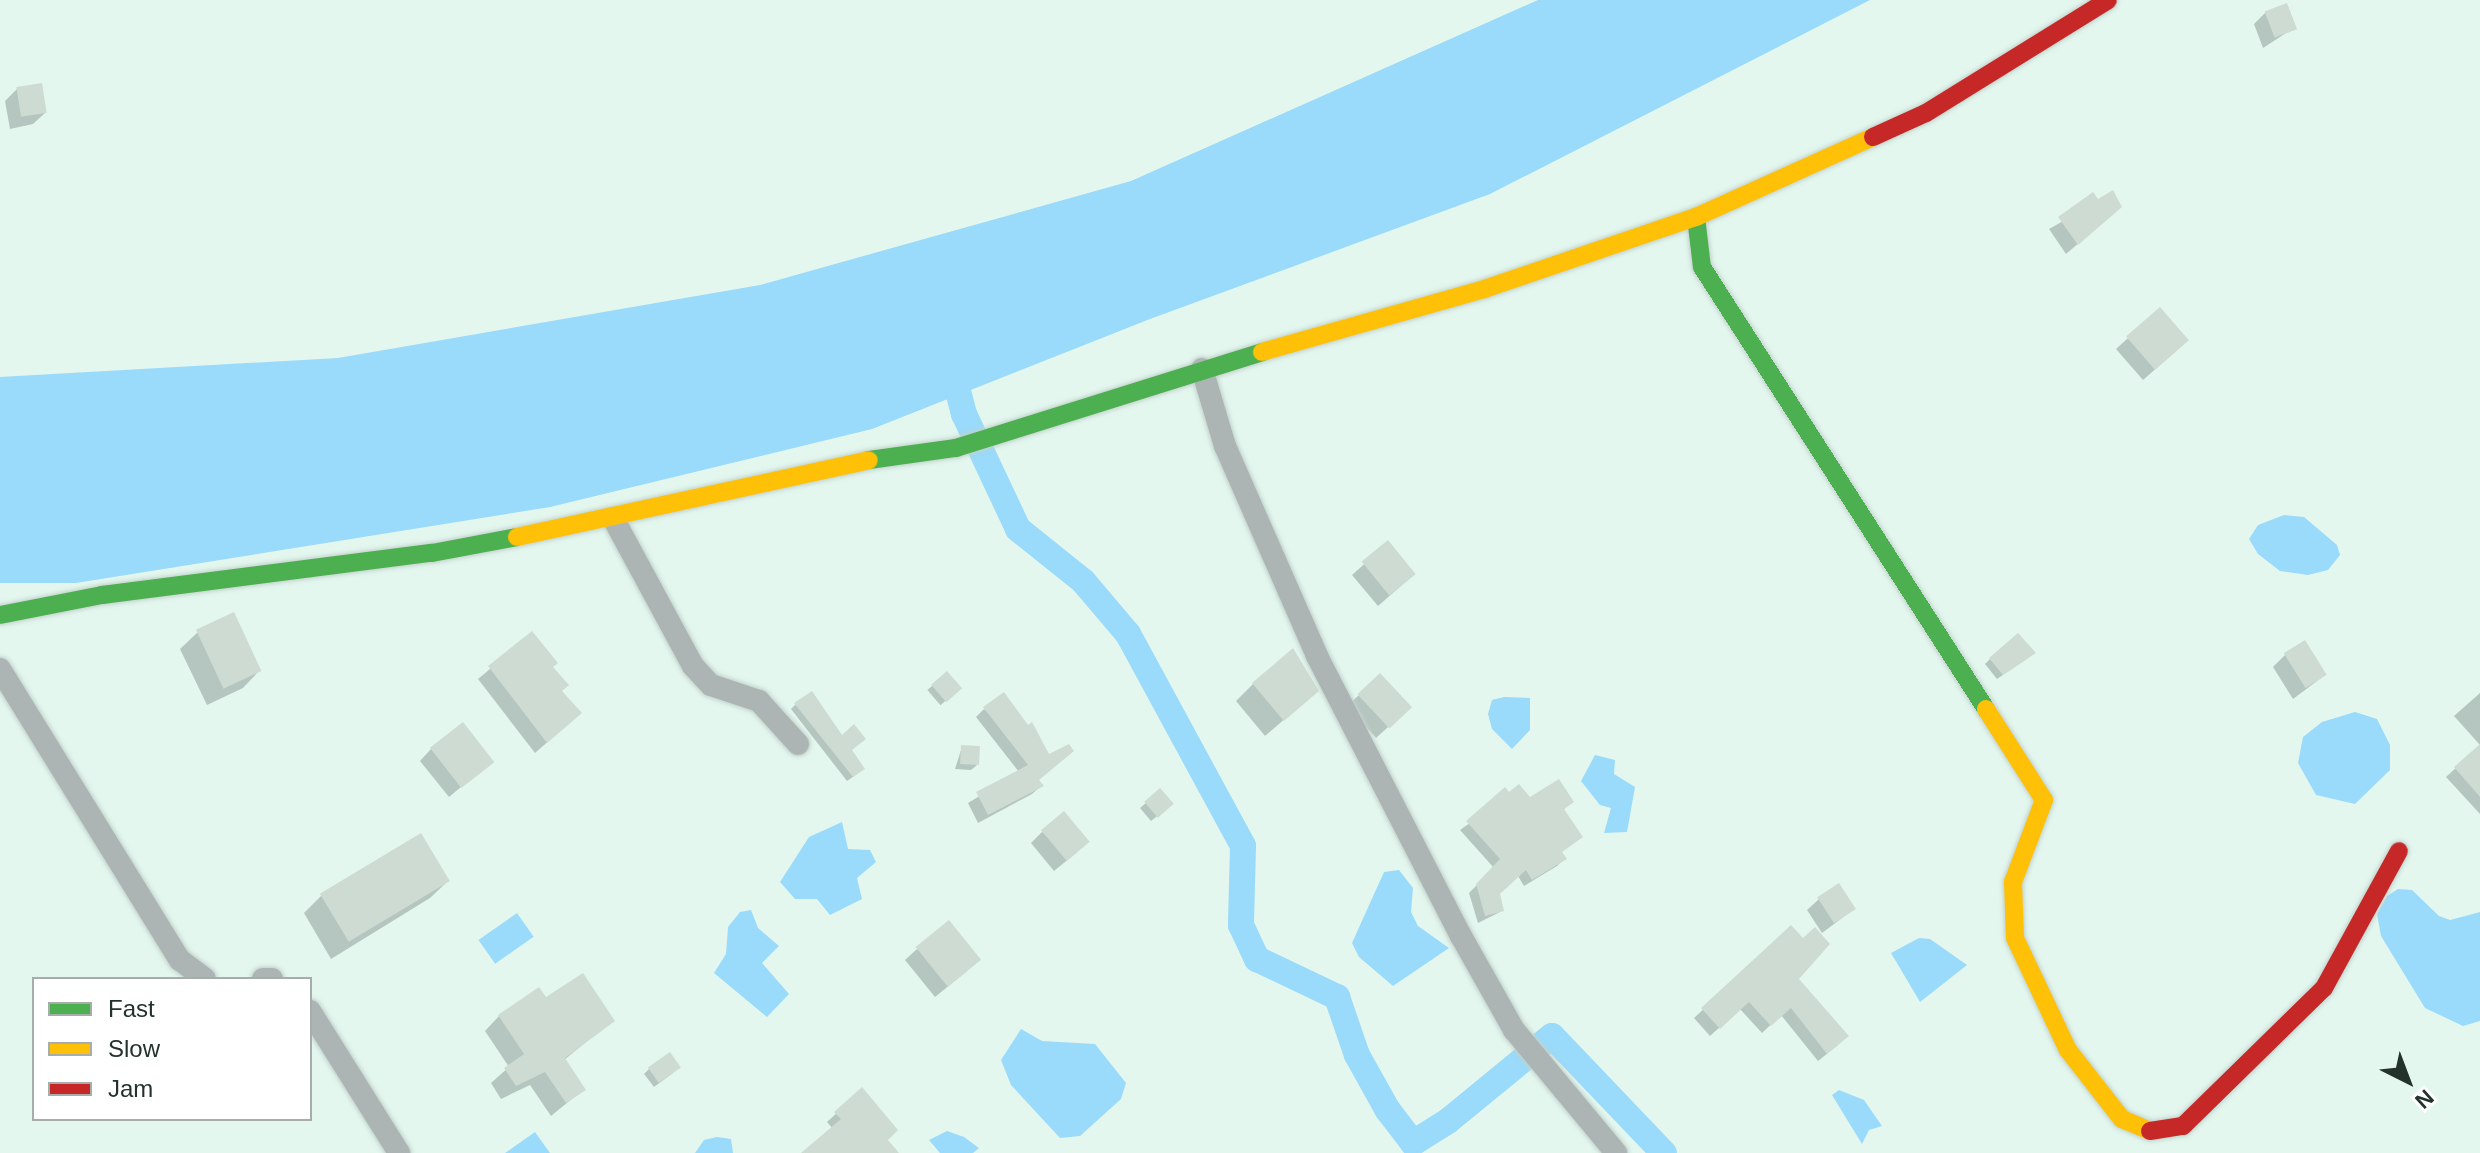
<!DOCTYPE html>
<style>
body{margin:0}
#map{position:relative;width:2480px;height:1153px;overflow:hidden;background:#e3f7ef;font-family:Arial,sans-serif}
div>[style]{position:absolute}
.water>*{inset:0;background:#9adafa;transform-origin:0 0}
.shadow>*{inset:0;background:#0003;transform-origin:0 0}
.canal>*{height:26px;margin:-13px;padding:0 13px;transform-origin:13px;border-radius:13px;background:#9adafa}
.building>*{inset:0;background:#cedbd2;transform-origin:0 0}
.roads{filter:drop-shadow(0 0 2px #c2d2cb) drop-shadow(0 0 2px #c2d2cb)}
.street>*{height:22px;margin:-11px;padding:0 11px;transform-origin:11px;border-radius:11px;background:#adb5b4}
.fast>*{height:18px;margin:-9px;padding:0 9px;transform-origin:9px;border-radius:9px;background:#4caf50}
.slow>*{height:18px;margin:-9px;padding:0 9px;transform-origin:9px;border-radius:9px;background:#ffc107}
.jam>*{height:18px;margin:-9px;padding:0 9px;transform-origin:9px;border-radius:9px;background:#c62828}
span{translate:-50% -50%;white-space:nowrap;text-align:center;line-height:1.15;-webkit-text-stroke:6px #fff;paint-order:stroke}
.legend{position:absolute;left:32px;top:977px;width:280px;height:144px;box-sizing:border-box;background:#fff;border:2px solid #a7adab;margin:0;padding:10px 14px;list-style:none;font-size:24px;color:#24322c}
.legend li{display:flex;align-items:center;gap:16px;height:40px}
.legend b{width:40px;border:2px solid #a7adab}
.north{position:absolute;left:2368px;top:1041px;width:80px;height:80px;-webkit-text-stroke:6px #fff;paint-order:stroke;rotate:138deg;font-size:22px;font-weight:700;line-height:32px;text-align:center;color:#24322c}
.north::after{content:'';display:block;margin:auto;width:28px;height:36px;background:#24322c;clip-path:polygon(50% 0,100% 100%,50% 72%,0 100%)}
</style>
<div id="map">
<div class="water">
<div style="clip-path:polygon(1538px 0,1870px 0,1490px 194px,1150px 319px,872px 429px,550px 507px,76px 583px,0 583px,0 377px,338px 358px,760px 285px,1131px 181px)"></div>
<div style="clip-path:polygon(2284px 515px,2304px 517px,2337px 545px,2340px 555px,2328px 570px,2308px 575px,2280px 571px,2258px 554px,2249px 539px,2258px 525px)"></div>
<div style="clip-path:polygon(1504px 697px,1530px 698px,1530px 730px,1512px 749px,1492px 729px,1488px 714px,1492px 700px)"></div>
<div style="clip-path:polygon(2355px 712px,2377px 719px,2390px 745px,2390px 770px,2355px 804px,2316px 795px,2298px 763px,2303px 737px,2322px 722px)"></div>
<div style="clip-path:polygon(1595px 755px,1615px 760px,1614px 774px,1635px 787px,1627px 832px,1604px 833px,1611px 808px,1600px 805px,1581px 781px)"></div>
<div style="clip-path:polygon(842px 822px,848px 849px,870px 850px,876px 862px,857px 878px,862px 899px,830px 915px,817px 899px,795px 899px,780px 882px,809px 837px)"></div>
<div style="clip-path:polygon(1399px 870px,1413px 888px,1411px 912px,1418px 926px,1449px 948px,1393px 986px,1359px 957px,1352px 943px,1384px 872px)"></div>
<div style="clip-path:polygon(2398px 889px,2412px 890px,2439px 916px,2450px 920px,2480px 912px,2480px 1021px,2463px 1026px,2425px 1008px,2381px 936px,2377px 914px,2387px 896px)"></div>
<div style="clip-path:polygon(751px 910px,758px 928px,779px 946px,762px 963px,789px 994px,767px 1017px,714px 973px,726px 954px,728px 927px,740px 912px)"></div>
<div style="left:517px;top:913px;width:29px;height:47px;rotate:55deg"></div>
<div style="clip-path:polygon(1919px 938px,1930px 939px,1967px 965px,1920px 1002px,1891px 953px)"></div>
<div style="clip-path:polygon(1021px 1029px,1042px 1041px,1095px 1044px,1126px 1083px,1121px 1099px,1080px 1136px,1060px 1138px,1011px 1085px,1001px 1060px)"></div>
<div style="clip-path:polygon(1839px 1090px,1864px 1100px,1882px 1126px,1869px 1130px,1862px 1144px,1832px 1095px)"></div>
<div style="clip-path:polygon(947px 1131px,964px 1137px,979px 1148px,973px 1153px,940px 1153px,929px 1140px)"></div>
<div style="clip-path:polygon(535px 1132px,550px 1153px,505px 1153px)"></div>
<div style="clip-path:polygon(717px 1137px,731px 1139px,733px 1153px,695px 1153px,704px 1140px)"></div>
</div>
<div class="shadow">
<div style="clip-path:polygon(2265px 13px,2294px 28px,2263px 48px,2254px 24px)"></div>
<div style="clip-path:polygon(17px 89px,45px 113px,33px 124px,10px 129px,5px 101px)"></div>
<div style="clip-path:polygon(2097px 202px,2109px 217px,2066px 254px,2049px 229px)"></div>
<div style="clip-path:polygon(2160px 309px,2175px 352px,2143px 380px,2116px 349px)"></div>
<div style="clip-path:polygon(1388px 543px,1402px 585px,1378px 606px,1352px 575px)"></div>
<div style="clip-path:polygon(198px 632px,260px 670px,243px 688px,207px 705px,180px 649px)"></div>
<div style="clip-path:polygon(532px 634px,550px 667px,568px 724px,535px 753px,478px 679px)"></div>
<div style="clip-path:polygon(2285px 655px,2325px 675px,2293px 699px,2273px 667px)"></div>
<div style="clip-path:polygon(2028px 658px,1997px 679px,1985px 664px,1990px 659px)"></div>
<div style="left:947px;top:673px;width:20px;height:26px;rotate:49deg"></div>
<div style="clip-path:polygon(1253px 684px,1317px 691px,1265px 736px,1236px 701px)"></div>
<div style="clip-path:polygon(2480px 693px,2480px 745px,2454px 716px)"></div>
<div style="clip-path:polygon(1359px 695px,1398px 718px,1376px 738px,1347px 706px)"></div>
<div style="clip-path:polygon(796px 704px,850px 751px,857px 774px,847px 781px,791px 709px)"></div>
<div style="clip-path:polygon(984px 709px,1048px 757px,1037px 781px,1041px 786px,1032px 794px,978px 823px,968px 803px,1019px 772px,976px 717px)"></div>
<div style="clip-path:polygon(2480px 746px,2480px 814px,2446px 777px)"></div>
<div style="clip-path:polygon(962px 747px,977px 765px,971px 770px,955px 769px)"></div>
<div style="clip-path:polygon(431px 749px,491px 762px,449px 797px,420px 761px)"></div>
<div style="clip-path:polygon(1160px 791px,1166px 809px,1151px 821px,1140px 808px)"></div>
<div style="clip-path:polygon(1509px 795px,1571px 802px,1563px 810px,1581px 837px,1560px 853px,1564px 859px,1557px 866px,1524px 886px,1518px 876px,1498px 894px,1502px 911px,1478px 923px,1469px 893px,1494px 868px,1460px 830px)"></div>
<div style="clip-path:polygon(1042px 832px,1076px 853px,1054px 871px,1031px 843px)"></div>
<div style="clip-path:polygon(448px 881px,430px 898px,331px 959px,304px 913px,321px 896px)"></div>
<div style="clip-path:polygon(1819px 899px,1854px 909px,1822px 933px,1807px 910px)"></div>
<div style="clip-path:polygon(1791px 928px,1796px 979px,1838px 1045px,1818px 1061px,1781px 1015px,1762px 1033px,1740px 1009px,1710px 1036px,1694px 1018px)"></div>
<div style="clip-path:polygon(917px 949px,967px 971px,935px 997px,905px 960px)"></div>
<div style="clip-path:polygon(499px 1016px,612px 1021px,564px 1060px,584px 1089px,551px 1116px,530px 1085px,501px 1099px,491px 1083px,509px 1067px,485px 1031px)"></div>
<div style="clip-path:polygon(650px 1068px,673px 1073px,654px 1087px,644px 1074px)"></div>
<div style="clip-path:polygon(862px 1090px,893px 1153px,804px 1153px,833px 1129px,827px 1122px)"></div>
</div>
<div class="canal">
<div style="left:950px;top:360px;width:56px;rotate:75.5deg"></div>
<div style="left:964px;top:414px;width:127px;rotate:64.8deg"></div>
<div style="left:1018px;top:529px;width:83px;rotate:38.7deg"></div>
<div style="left:1083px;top:581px;width:70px;rotate:49.7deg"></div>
<div style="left:1128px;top:634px;width:241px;rotate:61.5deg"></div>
<div style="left:1243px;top:846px;width:79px;rotate:91.5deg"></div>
<div style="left:1241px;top:925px;width:38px;rotate:65deg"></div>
<div style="left:1257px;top:959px;width:89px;rotate:25.4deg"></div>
<div style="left:1337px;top:997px;width:61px;rotate:71deg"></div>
<div style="left:1357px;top:1055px;width:62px;rotate:60.9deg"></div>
<div style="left:1387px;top:1109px;width:43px;rotate:52.6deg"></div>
<div style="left:1413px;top:1143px;width:41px;rotate:-32.2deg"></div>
<div style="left:1448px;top:1121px;width:134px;rotate:-39.3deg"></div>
<div style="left:1552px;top:1036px;width:162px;rotate:46.3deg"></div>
</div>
<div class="building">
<div style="left:2287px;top:3px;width:28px;height:24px;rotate:69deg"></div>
<div style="left:42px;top:83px;width:30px;height:26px;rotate:81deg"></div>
<div style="clip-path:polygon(2113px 190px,2122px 207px,2078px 245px,2058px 217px,2093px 192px,2098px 199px)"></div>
<div style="left:2160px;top:307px;width:44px;height:45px;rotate:49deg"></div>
<div style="left:1388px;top:540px;width:44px;height:34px;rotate:51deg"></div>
<div style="left:234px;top:612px;width:65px;height:42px;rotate:65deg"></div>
<div style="clip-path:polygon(532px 631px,558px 663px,553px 667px,569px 685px,562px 691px,582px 713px,547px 743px,488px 666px)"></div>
<div style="clip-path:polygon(2018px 633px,2036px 653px,2003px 675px,1989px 658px)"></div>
<div style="left:2305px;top:640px;width:41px;height:25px;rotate:58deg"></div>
<div style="clip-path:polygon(1293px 648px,1319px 691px,1284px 721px,1252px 683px)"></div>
<div style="left:947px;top:671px;width:23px;height:21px;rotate:49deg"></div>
<div style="left:1380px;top:673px;width:47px;height:31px;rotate:47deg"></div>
<div style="clip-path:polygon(812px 691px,842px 735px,854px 724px,866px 739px,852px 750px,865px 769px,853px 777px,794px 703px)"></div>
<div style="clip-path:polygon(1004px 692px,1028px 725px,1032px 722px,1049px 754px,1069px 744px,1074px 751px,1039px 780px,1044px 786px,988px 815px,976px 792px,1028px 765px,983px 707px)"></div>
<div style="left:463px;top:722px;width:51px;height:42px;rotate:52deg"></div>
<div style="clip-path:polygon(2480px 744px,2480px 797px,2454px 767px)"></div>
<div style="left:961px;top:745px;width:19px;height:19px;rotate:3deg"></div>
<div style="clip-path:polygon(1559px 779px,1574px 802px,1564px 809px,1583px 837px,1562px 852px,1567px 859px,1532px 880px,1526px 870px,1500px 894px,1504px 911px,1485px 916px,1476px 884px,1500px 859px,1466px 821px,1505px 787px,1509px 792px,1519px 784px,1530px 797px)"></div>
<div style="left:1160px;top:788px;width:21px;height:21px;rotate:49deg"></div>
<div style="left:1064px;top:811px;width:40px;height:30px;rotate:50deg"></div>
<div style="left:421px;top:833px;width:56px;height:118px;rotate:59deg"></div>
<div style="left:1839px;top:883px;width:31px;height:26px;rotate:57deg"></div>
<div style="left:949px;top:920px;width:51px;height:43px;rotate:51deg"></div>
<div style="clip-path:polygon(1791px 925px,1803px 938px,1815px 927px,1830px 944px,1799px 979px,1849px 1036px,1827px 1054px,1791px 1008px,1771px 1026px,1749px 1002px,1720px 1029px,1701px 1008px)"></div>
<div style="clip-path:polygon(583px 973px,615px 1021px,565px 1058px,586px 1090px,566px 1103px,545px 1072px,516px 1086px,504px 1068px,524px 1054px,498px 1015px,539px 987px,546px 997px)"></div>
<div style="left:670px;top:1052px;width:19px;height:27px;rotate:55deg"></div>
<div style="clip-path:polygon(862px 1087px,898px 1130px,888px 1140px,899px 1153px,801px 1153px,841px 1119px,834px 1112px)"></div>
</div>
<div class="roads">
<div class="street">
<div style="left:1202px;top:369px;width:80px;rotate:73.4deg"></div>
<div style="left:1225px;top:446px;width:229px;rotate:66.3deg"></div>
<div style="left:1317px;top:656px;width:315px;rotate:62.8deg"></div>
<div style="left:1461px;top:936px;width:108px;rotate:60.6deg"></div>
<div style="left:1514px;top:1030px;width:160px;rotate:50.3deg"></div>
<div style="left:613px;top:518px;width:168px;rotate:61.6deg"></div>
<div style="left:693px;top:666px;width:26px;rotate:47deg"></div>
<div style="left:711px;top:685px;width:51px;rotate:18.4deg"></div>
<div style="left:759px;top:701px;width:58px;rotate:47.8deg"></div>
<div style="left:0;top:669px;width:342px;rotate:58.3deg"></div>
<div style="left:180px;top:960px;width:31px;rotate:37deg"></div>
<div style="left:263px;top:979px;width:9px"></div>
<div style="left:310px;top:1011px;width:168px;rotate:57.9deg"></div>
</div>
<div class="fast">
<div style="left:1696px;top:217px;width:50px;rotate:83.2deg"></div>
<div style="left:1702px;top:267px;width:525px;rotate:57.28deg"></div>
<div style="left:869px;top:460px;width:88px;rotate:-7.9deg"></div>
<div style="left:956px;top:448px;width:321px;rotate:-17.4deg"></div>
<div style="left:0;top:615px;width:104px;rotate:-11.1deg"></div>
<div style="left:102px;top:595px;width:333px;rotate:-7.3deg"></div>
<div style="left:432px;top:553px;width:86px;rotate:-10.7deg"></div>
</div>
<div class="slow">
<div style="left:1262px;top:352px;width:231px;rotate:-15.8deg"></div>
<div style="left:1484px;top:289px;width:224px;rotate:-18.8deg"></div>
<div style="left:1696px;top:217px;width:194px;rotate:-24.3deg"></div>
<div style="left:517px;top:537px;width:360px;rotate:-12.3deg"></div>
<div style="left:1986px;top:709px;width:108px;rotate:57.5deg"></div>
<div style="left:2044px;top:800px;width:88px;rotate:110.7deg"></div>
<div style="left:2013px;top:882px;width:56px;rotate:88deg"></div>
<div style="left:2015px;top:938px;width:124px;rotate:64.7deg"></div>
<div style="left:2068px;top:1050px;width:88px;rotate:52deg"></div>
<div style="left:2122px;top:1119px;width:30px;rotate:23deg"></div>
</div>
<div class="jam">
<div style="left:1873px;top:137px;width:58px;rotate:-24.4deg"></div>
<div style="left:1926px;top:113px;width:214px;rotate:-31.8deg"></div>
<div style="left:2150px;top:1131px;width:33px;rotate:-9deg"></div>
<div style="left:2183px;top:1126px;width:197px;rotate:-44.4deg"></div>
<div style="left:2324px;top:988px;width:156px;rotate:-61.3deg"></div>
</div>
</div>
<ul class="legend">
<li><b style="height:10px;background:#4caf50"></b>Fast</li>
<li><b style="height:10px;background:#ffc107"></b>Slow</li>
<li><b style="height:10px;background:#c62828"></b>Jam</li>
</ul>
<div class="north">N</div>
</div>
